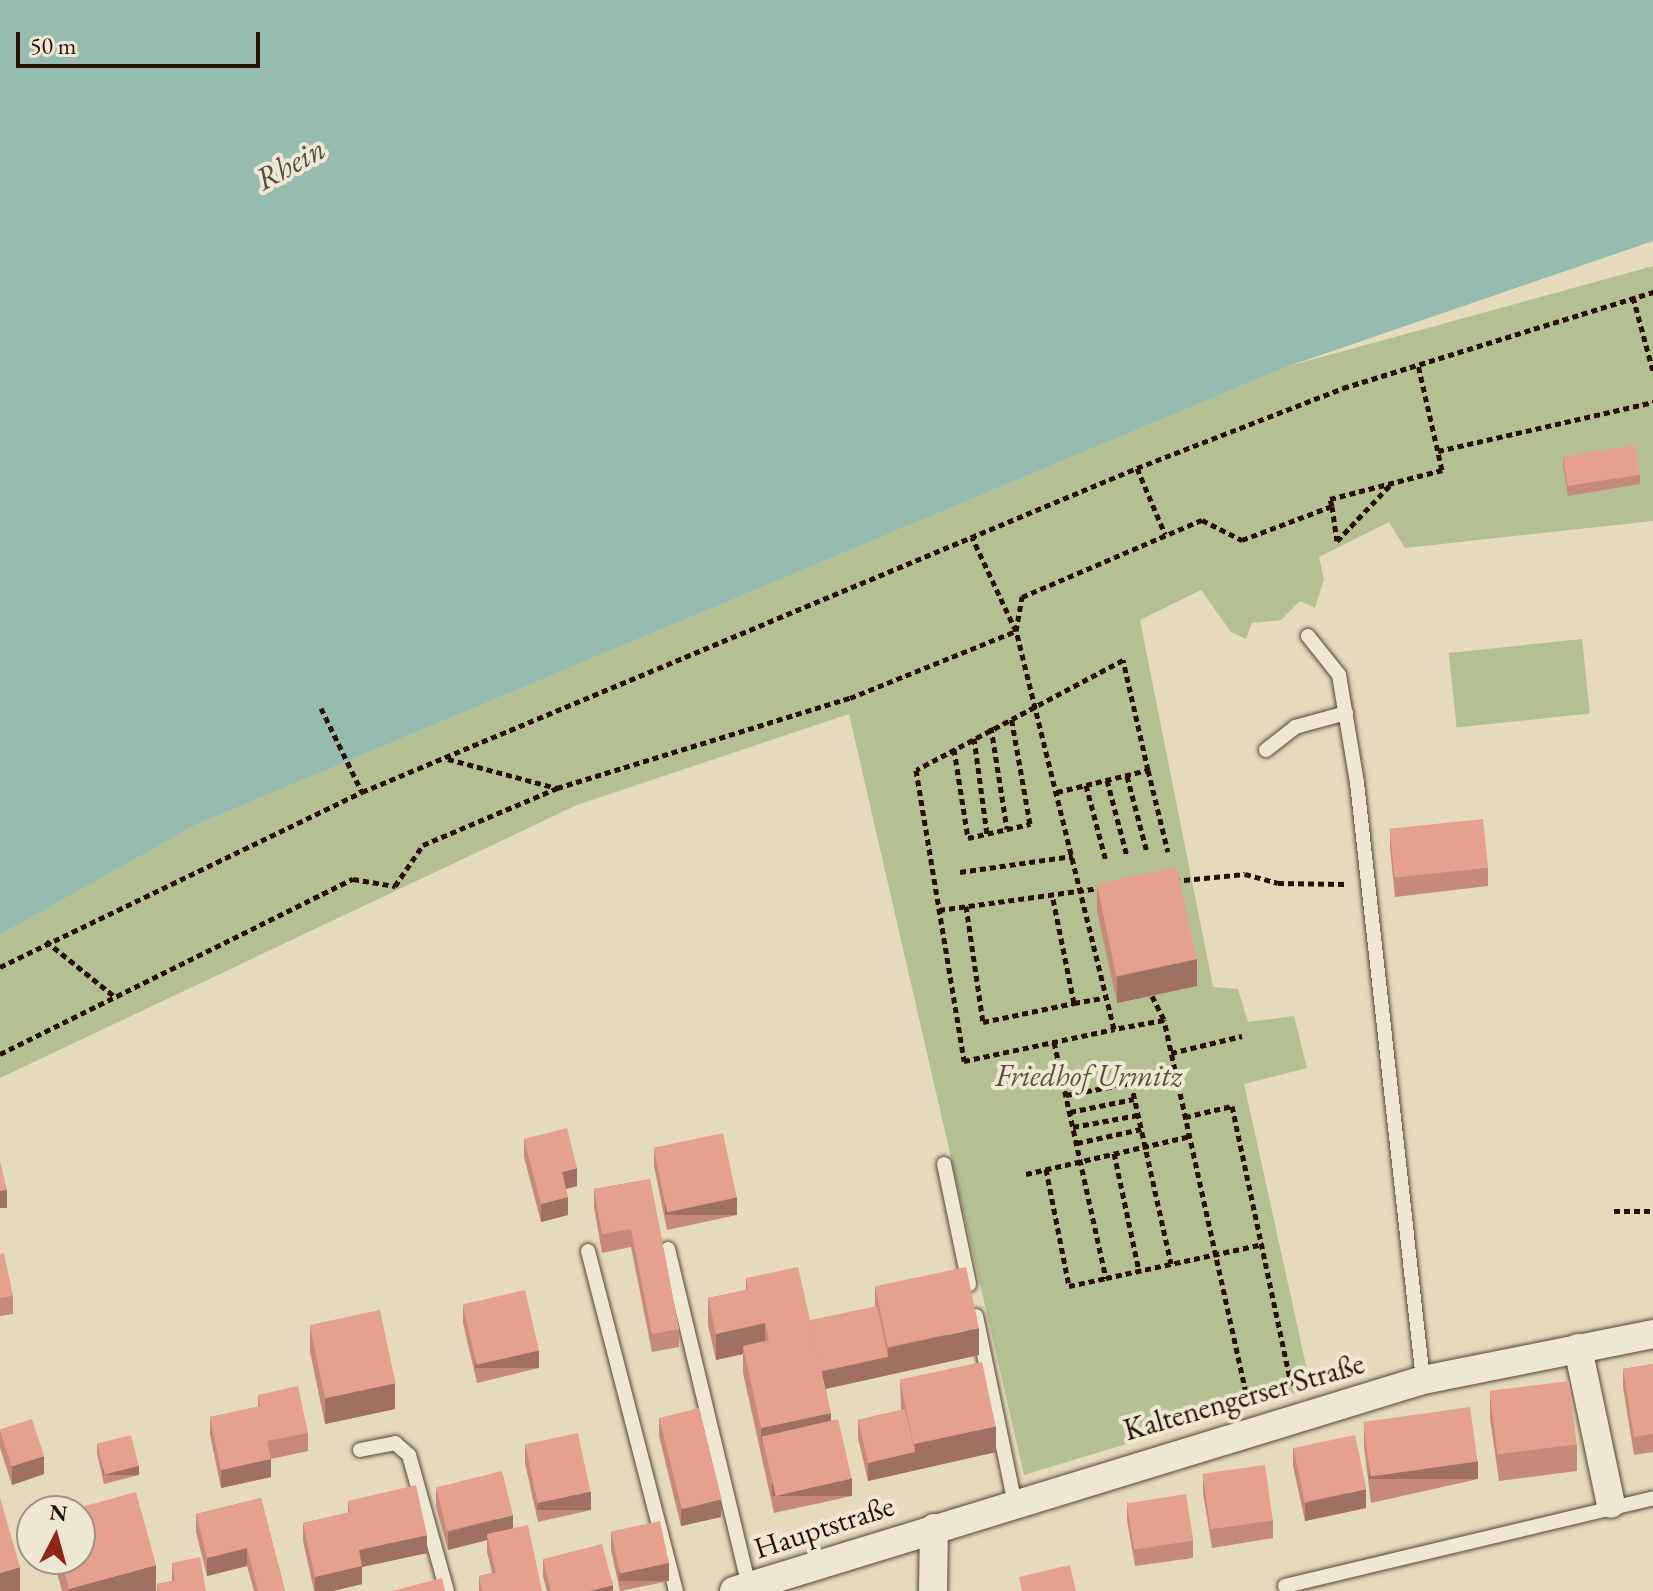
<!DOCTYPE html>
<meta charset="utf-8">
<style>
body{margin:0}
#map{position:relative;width:1653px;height:1591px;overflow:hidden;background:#e5dbbc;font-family:"EB Garamond",serif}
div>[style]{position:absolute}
.green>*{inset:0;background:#b4c092;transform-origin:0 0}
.water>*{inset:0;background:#96bbaf}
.path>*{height:5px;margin-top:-2.5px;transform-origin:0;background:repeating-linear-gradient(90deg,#291007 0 6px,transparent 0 10px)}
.roads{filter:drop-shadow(0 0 2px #584334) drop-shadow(0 0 2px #584334)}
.service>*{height:14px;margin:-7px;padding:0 7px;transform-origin:7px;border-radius:7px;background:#eee8d3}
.minor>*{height:28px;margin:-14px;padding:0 14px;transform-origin:14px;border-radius:14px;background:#eee8d3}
.wall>*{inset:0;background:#c58a79}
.shaded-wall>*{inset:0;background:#a07163;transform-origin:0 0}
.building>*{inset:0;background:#e5a18d;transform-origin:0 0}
span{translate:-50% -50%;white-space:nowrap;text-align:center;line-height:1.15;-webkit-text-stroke:8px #eee8d3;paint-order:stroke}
.park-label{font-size:30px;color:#5a4e38;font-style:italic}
.street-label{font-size:30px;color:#291007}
.water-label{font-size:32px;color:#4f4c42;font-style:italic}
.north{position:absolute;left:16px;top:1495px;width:80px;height:80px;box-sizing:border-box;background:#eee8d3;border:2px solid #9f9281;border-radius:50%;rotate:6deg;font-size:22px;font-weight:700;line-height:32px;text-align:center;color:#291007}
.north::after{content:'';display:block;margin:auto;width:28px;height:36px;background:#8f2418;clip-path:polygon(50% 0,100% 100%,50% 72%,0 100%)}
.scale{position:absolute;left:16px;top:32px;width:244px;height:36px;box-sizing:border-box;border:4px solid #291007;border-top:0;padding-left:10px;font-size:24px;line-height:28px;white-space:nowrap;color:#291007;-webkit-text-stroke:6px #eee8d3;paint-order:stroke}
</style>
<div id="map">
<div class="green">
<div style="clip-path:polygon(1653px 266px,1653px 521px,1405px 548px,1389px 522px,1319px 557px,1324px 579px,1315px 608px,1300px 601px,1281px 620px,1252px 623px,1246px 639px,1231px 632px,1201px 590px,1140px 620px,1213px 987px,1238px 989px,1248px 1022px,1294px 1016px,1307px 1068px,1244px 1084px,1311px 1388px,1024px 1475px,849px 714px,577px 805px,0 1078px,0 935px,198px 824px,1289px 366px)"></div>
<div style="left:1582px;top:639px;width:75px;height:134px;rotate:84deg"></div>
</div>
<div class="water">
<div style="clip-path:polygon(0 0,1653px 0,1653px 241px,1289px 366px,198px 824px,0 935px)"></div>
</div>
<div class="path">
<div style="left:1633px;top:297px;width:77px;rotate:74.9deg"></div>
<div style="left:1438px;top:451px;width:221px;rotate:-12.8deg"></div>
<div style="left:1137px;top:468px;width:72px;rotate:67deg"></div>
<div style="left:1332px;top:506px;width:35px;rotate:82deg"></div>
<div style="left:1337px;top:541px;width:80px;rotate:-46.5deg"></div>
<div style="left:321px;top:708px;width:93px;rotate:64deg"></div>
<div style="left:991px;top:727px;width:103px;rotate:81.1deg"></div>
<div style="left:974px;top:738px;width:97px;rotate:82.3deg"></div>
<div style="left:954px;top:749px;width:90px;rotate:81.1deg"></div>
<div style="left:968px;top:838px;width:64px;rotate:-12.7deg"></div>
<div style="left:1030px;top:824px;width:110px;rotate:-100deg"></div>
<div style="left:448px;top:759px;width:113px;rotate:14.9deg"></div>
<div style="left:1148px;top:770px;width:84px;rotate:76.3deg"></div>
<div style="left:1127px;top:776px;width:79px;rotate:75.3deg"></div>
<div style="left:1107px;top:780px;width:79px;rotate:75.3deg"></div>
<div style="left:1086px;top:785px;width:79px;rotate:75.3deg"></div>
<div style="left:1057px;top:792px;width:94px;rotate:-13.6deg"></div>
<div style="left:1148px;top:770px;width:113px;rotate:-102.8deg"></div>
<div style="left:1123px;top:660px;width:234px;rotate:152deg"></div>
<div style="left:916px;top:770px;width:295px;rotate:80.6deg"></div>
<div style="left:964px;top:1061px;width:153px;rotate:-12deg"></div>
<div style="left:960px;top:872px;width:114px;rotate:-8.1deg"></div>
<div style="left:1174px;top:881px;width:71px;rotate:-5.6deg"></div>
<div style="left:1245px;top:874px;width:34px;rotate:15deg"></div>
<div style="left:1278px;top:883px;width:68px;rotate:0.8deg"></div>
<div style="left:966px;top:906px;width:117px;rotate:81.7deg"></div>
<div style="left:983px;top:1022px;width:93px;rotate:-11.8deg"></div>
<div style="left:1074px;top:1003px;width:111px;rotate:-101.4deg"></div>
<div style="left:939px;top:910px;width:162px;rotate:-7.8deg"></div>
<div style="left:46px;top:941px;width:87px;rotate:39deg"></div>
<div style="left:0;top:967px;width:402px;rotate:-25.8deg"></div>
<div style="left:362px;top:792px;width:840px;rotate:-22.69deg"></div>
<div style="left:1137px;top:468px;width:221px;rotate:-21.2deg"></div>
<div style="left:1343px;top:388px;width:325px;rotate:-17.2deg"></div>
<div style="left:1152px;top:996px;width:27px;rotate:63deg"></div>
<div style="left:1074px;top:1003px;width:34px;rotate:-10deg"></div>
<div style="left:1054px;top:1042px;width:242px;rotate:77.6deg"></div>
<div style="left:1106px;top:1278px;width:161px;rotate:-12.2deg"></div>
<div style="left:1171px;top:1053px;width:73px;rotate:-13.5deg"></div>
<div style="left:0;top:1054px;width:394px;rotate:-26.4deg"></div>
<div style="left:353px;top:879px;width:43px;rotate:9.5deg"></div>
<div style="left:395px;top:886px;width:50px;rotate:-55.7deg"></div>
<div style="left:423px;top:845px;width:146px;rotate:-23deg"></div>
<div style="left:557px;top:788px;width:307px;rotate:-17.1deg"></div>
<div style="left:850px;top:698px;width:179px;rotate:-22deg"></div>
<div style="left:1016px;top:631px;width:104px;rotate:-115.1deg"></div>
<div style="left:1066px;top:1095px;width:66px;rotate:-10.5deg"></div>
<div style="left:1131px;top:1083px;width:185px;rotate:77.5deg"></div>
<div style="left:1070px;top:1112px;width:65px;rotate:-11.5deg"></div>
<div style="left:1185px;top:1117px;width:48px;rotate:-13.2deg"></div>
<div style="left:1232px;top:1106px;width:288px;rotate:78deg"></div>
<div style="left:1073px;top:1127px;width:66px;rotate:-10.5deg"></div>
<div style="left:1077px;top:1143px;width:66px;rotate:-12.2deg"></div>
<div style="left:1114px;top:1153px;width:121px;rotate:78deg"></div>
<div style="left:1046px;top:1169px;width:119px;rotate:78.9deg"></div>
<div style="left:1069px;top:1286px;width:38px;rotate:-12deg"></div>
<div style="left:1026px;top:1174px;width:168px;rotate:-13deg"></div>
<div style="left:1614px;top:1211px;width:39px"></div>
<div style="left:1248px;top:1402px;width:391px;rotate:-102.4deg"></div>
<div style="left:1164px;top:1020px;width:51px;rotate:169.8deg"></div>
<div style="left:1114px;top:1029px;width:410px;rotate:-103.8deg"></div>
<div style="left:1016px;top:631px;width:35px;rotate:-80deg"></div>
<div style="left:1022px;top:597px;width:196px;rotate:-23.2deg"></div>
<div style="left:1202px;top:520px;width:45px;rotate:26.6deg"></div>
<div style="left:1242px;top:540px;width:96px;rotate:-20.7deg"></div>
<div style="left:1332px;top:506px;width:7px;rotate:-106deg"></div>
<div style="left:1330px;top:499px;width:116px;rotate:-14.5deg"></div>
<div style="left:1442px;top:470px;width:109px;rotate:-102.8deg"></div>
</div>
<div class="roads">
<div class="service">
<div style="left:1308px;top:636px;width:50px;rotate:51.5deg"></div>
<div style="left:1339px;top:675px;width:109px;rotate:80.5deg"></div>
<div style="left:1357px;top:783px;width:601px;rotate:83.69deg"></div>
<div style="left:1266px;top:750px;width:37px;rotate:-38deg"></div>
<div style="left:1295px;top:727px;width:53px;rotate:-15.4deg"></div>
<div style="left:944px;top:1164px;width:123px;rotate:78.2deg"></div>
<div style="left:668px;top:1249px;width:348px;rotate:76.5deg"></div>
<div style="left:588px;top:1251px;width:351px;rotate:75.5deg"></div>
<div style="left:976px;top:1316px;width:188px;rotate:78.3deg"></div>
<div style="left:360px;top:1450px;width:36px;rotate:-11deg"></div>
<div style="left:395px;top:1443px;width:18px;rotate:41deg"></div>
<div style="left:409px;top:1455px;width:141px;rotate:74.4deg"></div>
<div style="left:1285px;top:1586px;width:378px;rotate:-13.4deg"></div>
</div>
<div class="minor">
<div style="left:1578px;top:1348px;width:159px;rotate:78.1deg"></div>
<div style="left:734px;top:1591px;width:721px;rotate:-17.03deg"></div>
<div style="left:1423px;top:1380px;width:235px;rotate:-11.3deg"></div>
<div style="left:933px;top:1591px;width:63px;rotate:-89.1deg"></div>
</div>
</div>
<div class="wall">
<div style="clip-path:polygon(1563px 456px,1640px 475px,1640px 484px,1568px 496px,1563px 465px)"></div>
<div style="clip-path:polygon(1390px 829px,1488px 868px,1488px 886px,1395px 897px,1390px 848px)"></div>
<div style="clip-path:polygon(1097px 885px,1197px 986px,1117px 1003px,1097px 911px)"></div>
<div style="clip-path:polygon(524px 1139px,577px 1186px,566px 1189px,568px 1215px,541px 1222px,524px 1157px)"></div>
<div style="clip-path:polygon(654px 1148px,737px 1215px,667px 1230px,654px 1166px)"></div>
<div style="clip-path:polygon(650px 1179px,679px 1329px,679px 1347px,652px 1352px,631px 1247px,602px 1253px,594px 1207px,594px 1189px)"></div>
<div style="clip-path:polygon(0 1254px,13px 1296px,13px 1314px,0 1316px)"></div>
<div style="clip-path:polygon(746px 1278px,810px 1321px,875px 1307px,875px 1287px,979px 1355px,826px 1389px,831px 1421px,852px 1496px,774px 1513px,743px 1373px,743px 1354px,716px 1360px,708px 1325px,708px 1298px,746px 1290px)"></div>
<div style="clip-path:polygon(463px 1305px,539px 1368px,477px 1383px,463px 1323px)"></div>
<div style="clip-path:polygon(310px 1325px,395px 1409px,325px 1424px,310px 1352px)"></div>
<div style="clip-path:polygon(1653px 1364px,1653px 1452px,1634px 1455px,1623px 1387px,1623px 1369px)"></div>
<div style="clip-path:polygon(900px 1380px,996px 1452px,868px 1481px,858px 1438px,858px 1420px,901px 1410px)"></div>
<div style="clip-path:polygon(1490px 1391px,1577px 1444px,1577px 1471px,1499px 1481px,1490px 1418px)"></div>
<div style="clip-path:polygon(258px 1395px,308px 1433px,308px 1451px,271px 1459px,271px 1477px,221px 1488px,210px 1435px,210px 1417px,258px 1407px)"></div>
<div style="clip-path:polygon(659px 1418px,721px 1517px,681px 1526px,659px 1436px)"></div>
<div style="clip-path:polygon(1364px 1429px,1478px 1479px,1371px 1503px,1364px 1447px)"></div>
<div style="clip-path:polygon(0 1430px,44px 1474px,12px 1485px,0 1448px)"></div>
<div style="clip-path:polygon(97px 1444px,139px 1475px,104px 1484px,97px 1453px)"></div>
<div style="clip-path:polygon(525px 1445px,591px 1510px,538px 1522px,525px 1463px)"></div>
<div style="clip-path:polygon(1293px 1448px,1366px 1508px,1305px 1521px,1293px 1466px)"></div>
<div style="clip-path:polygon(1203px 1475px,1273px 1520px,1273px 1538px,1212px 1548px,1203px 1493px)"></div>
<div style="clip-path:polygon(436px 1489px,513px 1528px,542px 1591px,479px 1591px,479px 1576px,492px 1573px,487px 1552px,487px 1540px,448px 1550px,436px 1507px)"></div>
<div style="clip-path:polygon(261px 1498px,285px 1591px,254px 1591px,247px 1566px,207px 1576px,196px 1532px,196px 1514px)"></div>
<div style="clip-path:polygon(348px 1501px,427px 1553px,362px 1567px,362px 1584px,333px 1591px,314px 1591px,303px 1541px,303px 1523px,348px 1513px)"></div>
<div style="clip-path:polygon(1127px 1502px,1193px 1540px,1193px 1558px,1135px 1566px,1127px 1520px)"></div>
<div style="clip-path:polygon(611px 1532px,669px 1581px,620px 1591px,611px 1550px)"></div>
<div style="clip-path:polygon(53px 1559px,80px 1559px,156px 1591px,62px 1591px)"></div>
<div style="clip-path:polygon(543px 1559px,613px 1591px,547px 1591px,543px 1577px)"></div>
<div style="clip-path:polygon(172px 1563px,206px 1591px,157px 1591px,157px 1584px,172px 1581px)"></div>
</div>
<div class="shaded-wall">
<div style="clip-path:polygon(1197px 959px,1197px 986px,1117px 1003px,1117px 977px)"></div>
<div style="clip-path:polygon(577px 1168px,577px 1186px,562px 1190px,562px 1172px)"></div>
<div style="left:7px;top:1190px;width:18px;height:7px;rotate:90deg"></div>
<div style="clip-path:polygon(568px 1197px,568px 1215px,541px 1222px,541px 1204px)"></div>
<div style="left:737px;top:1197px;width:18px;height:72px;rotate:90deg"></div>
<div style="clip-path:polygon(765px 1323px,765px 1350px,743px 1346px,743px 1354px,716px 1360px,716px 1334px)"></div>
<div style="clip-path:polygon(979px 1328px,979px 1355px,820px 1390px,820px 1372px,888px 1357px,888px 1348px)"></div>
<div style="left:539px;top:1350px;width:18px;height:64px;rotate:90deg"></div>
<div style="clip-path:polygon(395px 1383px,395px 1409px,325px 1424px,325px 1398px)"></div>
<div style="clip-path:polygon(831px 1413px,831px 1439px,762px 1436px,761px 1454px,761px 1428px)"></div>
<div style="clip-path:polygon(996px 1426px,996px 1452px,868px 1481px,868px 1463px,915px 1452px,915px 1444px)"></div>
<div style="clip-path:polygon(44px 1456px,44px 1474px,12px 1485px,12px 1466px)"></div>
<div style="clip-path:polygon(271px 1459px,271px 1477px,221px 1488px,221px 1470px)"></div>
<div style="left:1478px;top:1461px;width:18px;height:109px;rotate:90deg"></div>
<div style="left:139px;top:1466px;width:9px;height:36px;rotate:90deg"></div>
<div style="left:852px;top:1478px;width:18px;height:80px;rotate:90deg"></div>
<div style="clip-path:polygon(1366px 1489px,1366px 1508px,1305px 1521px,1305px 1503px)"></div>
<div style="left:591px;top:1492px;width:18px;height:54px;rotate:90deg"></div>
<div style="clip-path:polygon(721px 1499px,721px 1517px,681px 1526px,681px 1508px)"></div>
<div style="clip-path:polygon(513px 1515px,513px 1533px,487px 1534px,487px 1540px,448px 1550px,448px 1532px)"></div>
<div style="clip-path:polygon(427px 1535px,427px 1553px,362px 1567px,362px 1584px,333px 1591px,315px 1591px,315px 1577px,359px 1550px)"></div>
<div style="clip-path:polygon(247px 1548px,247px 1566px,207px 1576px,207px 1558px)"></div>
<div style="left:669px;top:1563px;width:18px;height:50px;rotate:90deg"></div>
<div style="clip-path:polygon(156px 1565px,156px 1591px,69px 1591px,69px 1589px)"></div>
<div style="clip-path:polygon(20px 1567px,20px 1591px,0 1591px,0 1573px)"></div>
<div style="clip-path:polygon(613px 1585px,613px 1591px,590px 1591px)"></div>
</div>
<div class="building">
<div style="left:1635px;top:445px;width:30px;height:73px;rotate:81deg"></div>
<div style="left:1483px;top:819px;width:49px;height:94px;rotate:84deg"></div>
<div style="left:1177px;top:867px;width:94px;height:82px;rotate:78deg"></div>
<div style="clip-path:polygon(567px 1128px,577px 1168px,562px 1172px,568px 1197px,541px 1204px,524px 1139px)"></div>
<div style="left:723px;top:1133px;width:66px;height:71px;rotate:78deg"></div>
<div style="clip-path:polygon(0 1161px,7px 1190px,0 1191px)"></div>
<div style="clip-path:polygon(650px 1179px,679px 1329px,652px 1334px,631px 1229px,602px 1234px,594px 1189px)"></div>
<div style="clip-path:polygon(4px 1253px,13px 1296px,0 1298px,0 1254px)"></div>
<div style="clip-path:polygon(798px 1267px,831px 1413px,761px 1428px,743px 1346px,769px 1340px,765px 1323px,716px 1334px,708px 1298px,748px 1290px,746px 1278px)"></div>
<div style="left:966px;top:1267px;width:62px;height:93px;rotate:78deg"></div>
<div style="left:525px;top:1290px;width:62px;height:64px;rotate:77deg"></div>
<div style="left:877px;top:1306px;width:52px;height:69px;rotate:78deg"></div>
<div style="left:380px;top:1310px;width:75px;height:72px;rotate:78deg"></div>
<div style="left:982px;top:1362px;width:66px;height:84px;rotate:78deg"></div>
<div style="clip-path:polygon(1653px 1364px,1653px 1434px,1634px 1437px,1623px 1369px)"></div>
<div style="left:1569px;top:1381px;width:64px;height:80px;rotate:83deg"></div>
<div style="clip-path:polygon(298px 1386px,308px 1433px,267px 1441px,271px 1459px,221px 1470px,210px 1417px,260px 1406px,258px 1395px)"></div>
<div style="left:1470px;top:1407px;width:55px;height:108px;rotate:82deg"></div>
<div style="left:699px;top:1408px;width:94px;height:41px;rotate:76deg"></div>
<div style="left:905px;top:1409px;width:44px;height:48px;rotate:77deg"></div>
<div style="left:32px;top:1419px;width:39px;height:34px;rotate:72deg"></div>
<div style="left:838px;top:1419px;width:61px;height:78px;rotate:77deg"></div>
<div style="left:578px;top:1433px;width:60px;height:54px;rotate:78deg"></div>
<div style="left:131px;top:1435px;width:32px;height:35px;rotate:76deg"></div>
<div style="left:1355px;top:1435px;width:55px;height:63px;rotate:78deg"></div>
<div style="left:1265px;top:1465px;width:56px;height:63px;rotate:82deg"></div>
<div style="left:502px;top:1471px;width:45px;height:68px;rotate:76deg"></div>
<div style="clip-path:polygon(416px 1485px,427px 1535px,359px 1550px,362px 1566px,315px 1577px,303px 1523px,350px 1512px,348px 1501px)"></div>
<div style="clip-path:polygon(136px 1492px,156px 1565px,69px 1589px,61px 1559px,80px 1559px,80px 1511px,67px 1511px)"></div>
<div style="left:1186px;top:1494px;width:47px;height:60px;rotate:81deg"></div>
<div style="clip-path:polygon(0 1497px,20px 1567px,0 1573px)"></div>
<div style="clip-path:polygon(261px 1498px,285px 1591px,258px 1591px,247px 1548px,207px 1558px,196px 1514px)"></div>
<div style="left:660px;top:1521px;width:43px;height:50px;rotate:78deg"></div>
<div style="clip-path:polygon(528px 1525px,542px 1591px,482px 1591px,479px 1576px,496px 1573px,487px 1534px)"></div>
<div style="clip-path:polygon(602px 1544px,613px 1585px,590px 1591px,551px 1591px,543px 1559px)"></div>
<div style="clip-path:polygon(200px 1557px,206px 1591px,159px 1591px,157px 1584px,175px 1581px,172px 1563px)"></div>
<div style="clip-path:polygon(1070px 1565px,1076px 1591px,1022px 1591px,1019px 1577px)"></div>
<div style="clip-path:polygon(442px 1578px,445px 1591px,392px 1591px)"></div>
</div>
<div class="park-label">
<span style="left:1089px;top:1076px">Friedhof Urmitz</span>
</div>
<div class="street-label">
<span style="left:1244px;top:1397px;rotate:-16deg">Kaltenengerser Straße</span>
<span style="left:824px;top:1527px;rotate:-18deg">Hauptstraße</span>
</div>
<div class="water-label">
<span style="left:290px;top:164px;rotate:-29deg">Rhein</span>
</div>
<div class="north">N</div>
<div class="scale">50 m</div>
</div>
